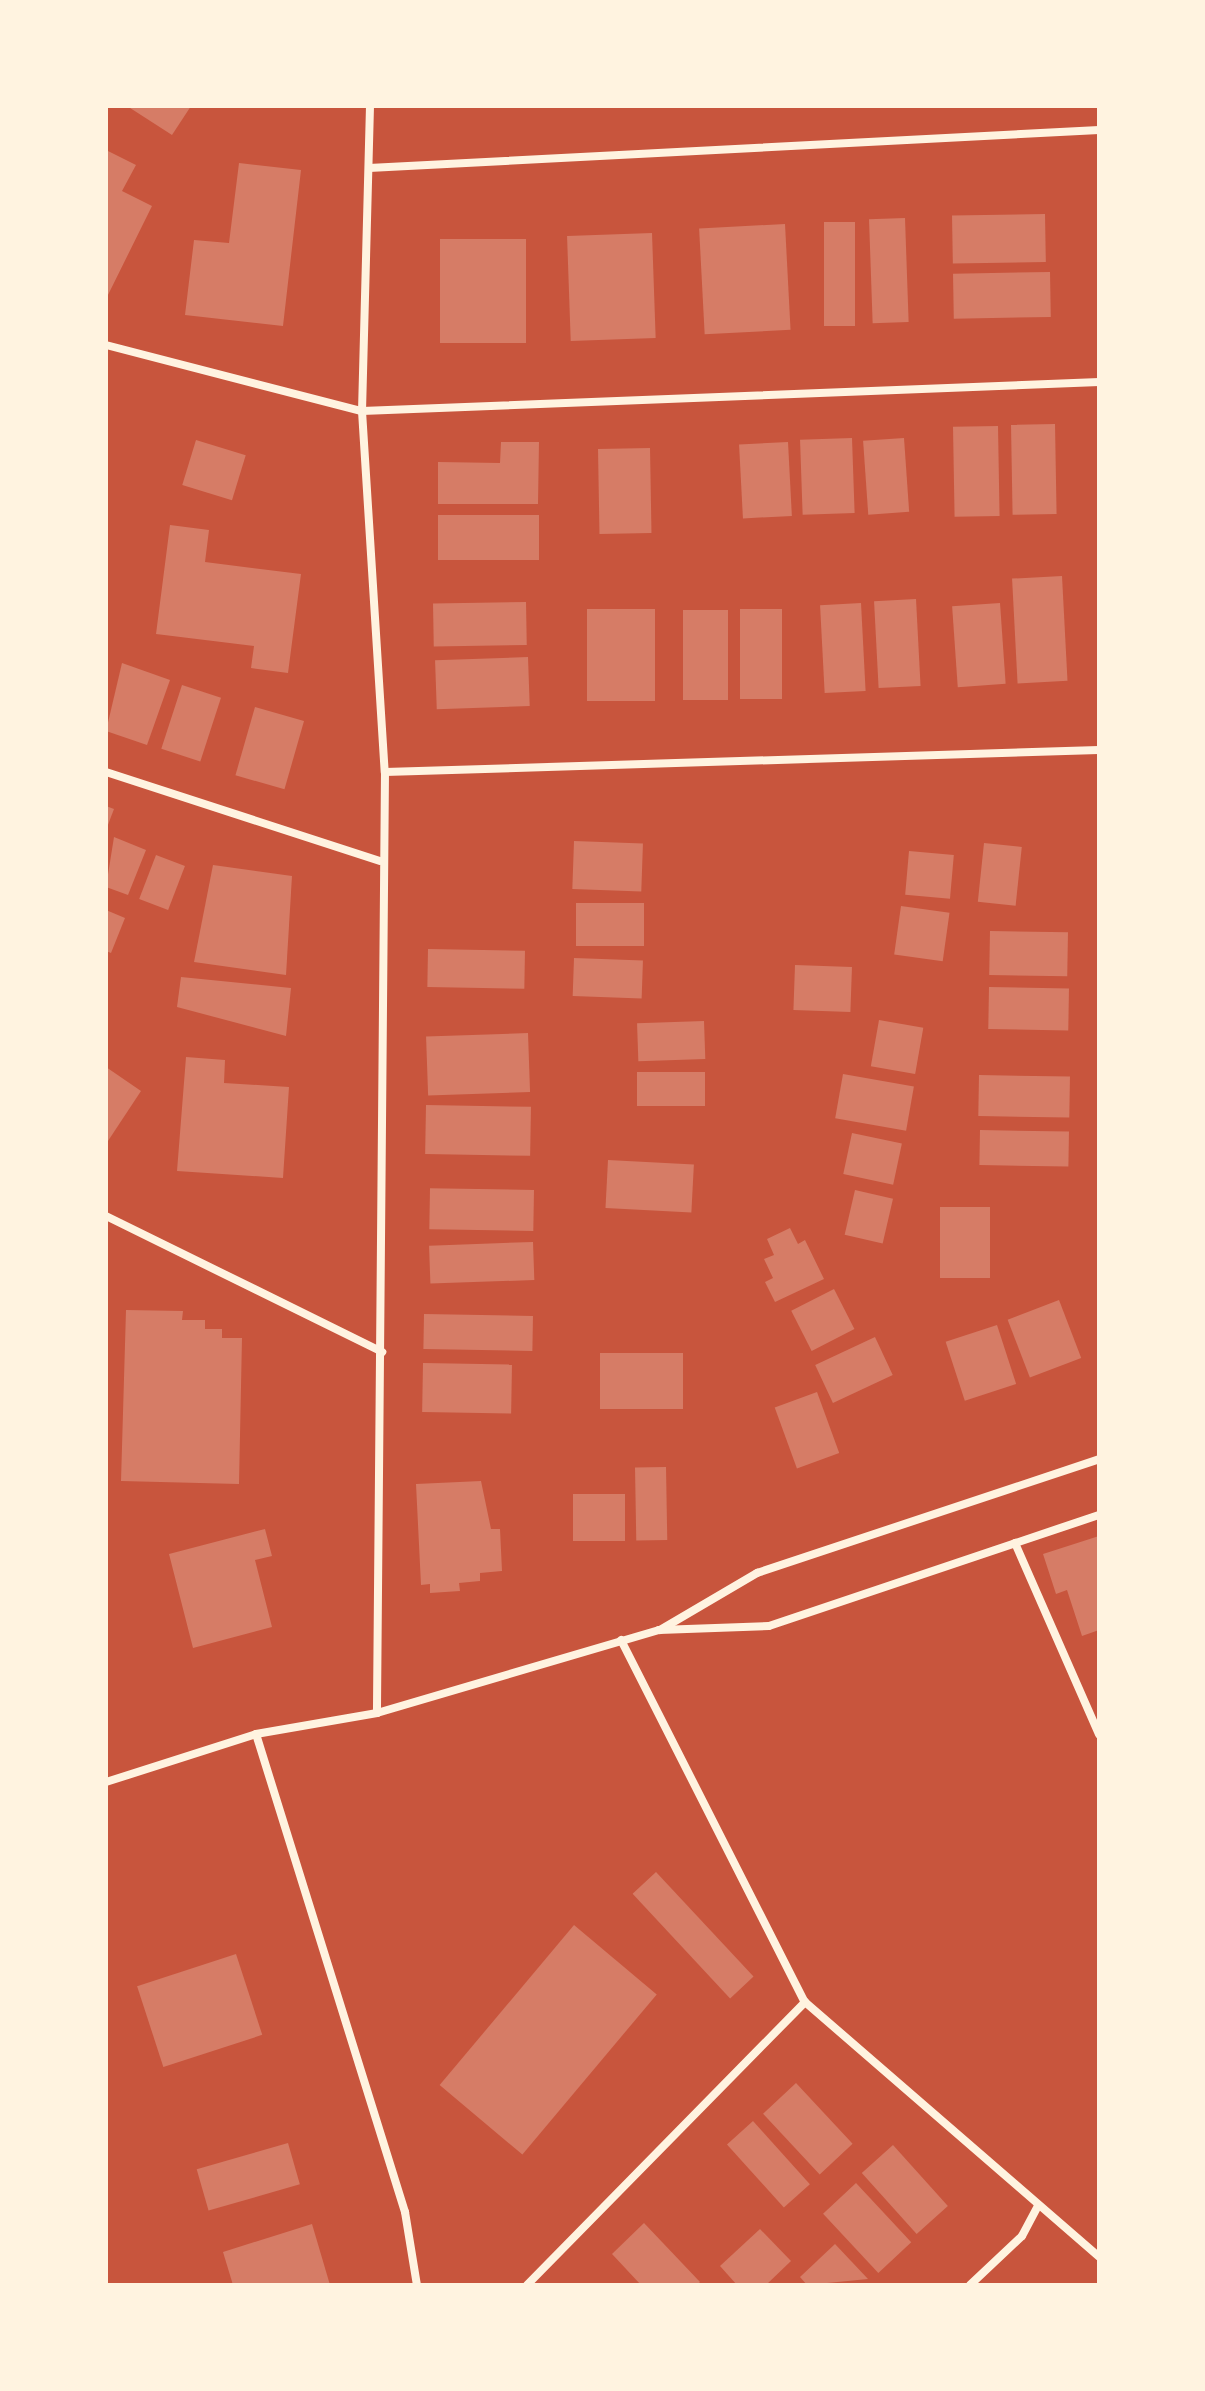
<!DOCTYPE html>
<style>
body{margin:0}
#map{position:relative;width:1205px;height:2391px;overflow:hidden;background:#c8553d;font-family:Bitter,serif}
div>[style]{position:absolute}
.building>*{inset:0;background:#d67c66;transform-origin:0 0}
.minor>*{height:8px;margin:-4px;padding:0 4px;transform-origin:4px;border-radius:4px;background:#fff3e0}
span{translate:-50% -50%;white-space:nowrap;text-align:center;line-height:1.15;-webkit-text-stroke:6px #fff3e0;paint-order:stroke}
.frame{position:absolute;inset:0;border:108px solid #fff3e0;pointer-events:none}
</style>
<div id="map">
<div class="building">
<div style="clip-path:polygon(127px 106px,191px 106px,172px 135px)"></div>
<div style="clip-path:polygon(106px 150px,136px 165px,122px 191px,152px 206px,106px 299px)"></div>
<div style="clip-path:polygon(239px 163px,301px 170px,283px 326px,185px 315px,194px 240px,229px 243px)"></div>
<div style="left:1045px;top:214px;width:48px;height:93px;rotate:89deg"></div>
<div style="left:905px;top:218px;width:104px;height:36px;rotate:88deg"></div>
<div style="left:824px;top:222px;width:31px;height:104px"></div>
<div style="left:785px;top:224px;width:106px;height:86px;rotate:87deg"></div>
<div style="left:652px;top:233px;width:105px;height:85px;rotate:88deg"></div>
<div style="left:440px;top:239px;width:86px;height:104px"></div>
<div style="left:1050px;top:272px;width:45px;height:97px;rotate:89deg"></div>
<div style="left:1055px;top:424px;width:90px;height:44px;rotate:89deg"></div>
<div style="left:998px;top:426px;width:90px;height:45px;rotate:89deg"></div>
<div style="left:852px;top:438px;width:75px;height:52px;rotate:88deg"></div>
<div style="left:904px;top:438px;width:74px;height:41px;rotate:86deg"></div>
<div style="left:196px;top:440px;width:52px;height:47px;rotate:17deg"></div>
<div style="clip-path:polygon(501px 442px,539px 442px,538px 504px,438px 504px,438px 462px,500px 463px)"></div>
<div style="left:788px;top:442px;width:74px;height:49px;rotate:87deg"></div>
<div style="left:650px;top:448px;width:85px;height:52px;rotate:89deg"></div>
<div style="left:438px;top:515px;width:101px;height:45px"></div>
<div style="clip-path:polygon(170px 525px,209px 530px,205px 562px,301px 574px,288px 673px,251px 668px,254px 646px,156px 634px)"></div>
<div style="left:1062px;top:576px;width:105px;height:50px;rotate:87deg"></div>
<div style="left:916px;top:599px;width:87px;height:42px;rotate:87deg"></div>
<div style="left:526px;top:602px;width:43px;height:93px;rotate:89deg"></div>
<div style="left:861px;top:603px;width:88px;height:41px;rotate:87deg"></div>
<div style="left:1000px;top:603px;width:81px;height:48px;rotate:86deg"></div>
<div style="left:587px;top:609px;width:68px;height:92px"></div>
<div style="left:740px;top:609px;width:42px;height:90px"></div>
<div style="left:728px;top:610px;width:90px;height:45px;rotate:90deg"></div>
<div style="left:528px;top:657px;width:49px;height:93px;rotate:88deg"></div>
<div style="clip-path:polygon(122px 663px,170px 680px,147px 745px,106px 731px)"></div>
<div style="left:182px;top:685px;width:41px;height:67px;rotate:18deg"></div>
<div style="left:255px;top:707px;width:51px;height:71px;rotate:16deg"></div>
<div style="clip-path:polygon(106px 806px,114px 809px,106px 830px)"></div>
<div style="clip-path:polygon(114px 837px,146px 850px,128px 895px,106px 887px)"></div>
<div style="left:574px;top:841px;width:69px;height:48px;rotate:2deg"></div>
<div style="left:984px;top:843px;width:38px;height:59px;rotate:6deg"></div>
<div style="left:909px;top:851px;width:45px;height:44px;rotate:5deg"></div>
<div style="left:156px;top:855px;width:31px;height:47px;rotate:21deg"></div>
<div style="clip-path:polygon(213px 865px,292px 876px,286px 975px,194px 962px)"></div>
<div style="left:576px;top:903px;width:68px;height:43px"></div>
<div style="left:901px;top:906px;width:49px;height:49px;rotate:8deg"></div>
<div style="clip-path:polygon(106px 910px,125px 918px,111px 953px,106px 951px)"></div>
<div style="left:990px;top:931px;width:78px;height:44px;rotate:1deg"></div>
<div style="left:428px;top:949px;width:97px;height:38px;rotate:1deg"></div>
<div style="left:574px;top:958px;width:69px;height:38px;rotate:2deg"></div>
<div style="left:795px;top:965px;width:57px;height:45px;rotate:2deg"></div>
<div style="clip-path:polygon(181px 977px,291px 988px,286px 1036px,177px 1007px)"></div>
<div style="left:989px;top:987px;width:80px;height:42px;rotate:1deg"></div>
<div style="left:879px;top:1020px;width:45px;height:47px;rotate:10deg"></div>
<div style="left:704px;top:1021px;width:38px;height:67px;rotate:88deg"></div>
<div style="left:528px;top:1033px;width:59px;height:102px;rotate:88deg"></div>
<div style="clip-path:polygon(186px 1057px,225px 1060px,224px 1083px,289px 1087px,283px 1178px,177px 1171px)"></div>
<div style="clip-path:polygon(106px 1067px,141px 1091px,106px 1144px)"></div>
<div style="left:637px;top:1072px;width:68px;height:34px"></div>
<div style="left:843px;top:1074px;width:72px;height:45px;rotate:10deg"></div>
<div style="left:979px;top:1075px;width:91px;height:41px;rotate:1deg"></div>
<div style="left:426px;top:1105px;width:105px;height:49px;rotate:1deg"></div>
<div style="left:980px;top:1130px;width:89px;height:35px;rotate:1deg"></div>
<div style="left:852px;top:1133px;width:51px;height:42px;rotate:12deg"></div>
<div style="left:608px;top:1160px;width:86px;height:48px;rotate:3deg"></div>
<div style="left:534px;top:1190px;width:41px;height:104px;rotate:91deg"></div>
<div style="left:855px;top:1190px;width:39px;height:46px;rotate:13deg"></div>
<div style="left:940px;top:1207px;width:50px;height:71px"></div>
<div style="clip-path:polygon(790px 1228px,798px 1244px,805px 1240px,824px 1279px,775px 1302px,765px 1282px,773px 1278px,764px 1259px,774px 1255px,767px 1239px)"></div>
<div style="left:533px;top:1242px;width:38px;height:104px;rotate:88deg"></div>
<div style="left:834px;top:1289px;width:45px;height:48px;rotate:63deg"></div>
<div style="left:1059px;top:1300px;width:62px;height:55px;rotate:69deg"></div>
<div style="clip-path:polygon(126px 1310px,183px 1311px,182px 1320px,205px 1320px,205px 1329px,222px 1329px,222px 1338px,242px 1338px,239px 1484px,121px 1481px)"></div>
<div style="left:424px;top:1314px;width:109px;height:35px;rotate:1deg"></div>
<div style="left:997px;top:1325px;width:62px;height:54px;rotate:72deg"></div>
<div style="left:875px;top:1337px;width:42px;height:66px;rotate:65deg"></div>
<div style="left:683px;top:1353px;width:56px;height:83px;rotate:90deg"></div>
<div style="left:423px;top:1363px;width:89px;height:49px;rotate:1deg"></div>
<div style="left:817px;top:1392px;width:65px;height:45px;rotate:70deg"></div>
<div style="left:666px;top:1467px;width:73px;height:31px;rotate:89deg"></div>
<div style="clip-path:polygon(481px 1481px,491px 1529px,500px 1529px,502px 1571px,480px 1573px,480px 1581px,459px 1583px,460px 1591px,430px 1593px,430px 1584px,421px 1585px,416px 1484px)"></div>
<div style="left:625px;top:1494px;width:47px;height:52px;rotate:90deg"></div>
<div style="clip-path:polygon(265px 1529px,272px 1556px,255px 1560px,272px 1627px,193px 1648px,169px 1554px)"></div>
<div style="clip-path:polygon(1099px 1536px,1099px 1630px,1082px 1636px,1067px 1590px,1056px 1594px,1043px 1554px)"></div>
<div style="left:656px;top:1872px;width:143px;height:32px;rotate:47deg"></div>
<div style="left:574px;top:1925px;width:108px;height:209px;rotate:40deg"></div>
<div style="left:236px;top:1954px;width:85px;height:104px;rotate:72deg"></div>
<div style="left:796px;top:2083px;width:83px;height:45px;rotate:47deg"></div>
<div style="left:753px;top:2121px;width:85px;height:35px;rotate:48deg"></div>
<div style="left:288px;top:2143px;width:43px;height:95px;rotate:74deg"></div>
<div style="left:893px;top:2145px;width:82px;height:42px;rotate:48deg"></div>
<div style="left:856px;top:2183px;width:81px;height:45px;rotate:47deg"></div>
<div style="clip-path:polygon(644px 2223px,700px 2282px,697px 2285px,641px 2285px,612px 2254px)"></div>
<div style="clip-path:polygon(312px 2224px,330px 2285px,233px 2285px,223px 2252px)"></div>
<div style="clip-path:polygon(760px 2229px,791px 2261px,766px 2285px,737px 2285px,720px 2266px)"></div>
<div style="clip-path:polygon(835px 2244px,868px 2279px,807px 2285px,800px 2277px)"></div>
</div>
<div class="minor">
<div style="left:370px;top:106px;width:305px;rotate:91.5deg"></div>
<div style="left:362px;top:411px;width:362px;rotate:86.4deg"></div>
<div style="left:385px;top:772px;width:941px;rotate:90.49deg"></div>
<div style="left:369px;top:168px;width:731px;rotate:-2.98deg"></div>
<div style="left:106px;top:345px;width:264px;rotate:14.5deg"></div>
<div style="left:362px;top:411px;width:738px;rotate:-2.25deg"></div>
<div style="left:106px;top:772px;width:288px;rotate:18deg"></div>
<div style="left:385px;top:772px;width:714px;rotate:-1.76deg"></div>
<div style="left:106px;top:1216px;width:308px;rotate:26.2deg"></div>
<div style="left:1015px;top:1543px;width:209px;rotate:66.3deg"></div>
<div style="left:660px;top:1630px;width:113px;rotate:-30.4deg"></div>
<div style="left:757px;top:1573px;width:360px;rotate:-18.4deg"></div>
<div style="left:621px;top:1640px;width:406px;rotate:63.1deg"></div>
<div style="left:805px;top:2002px;width:389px;rotate:40.9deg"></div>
<div style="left:256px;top:1734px;width:501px;rotate:72.69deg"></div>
<div style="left:405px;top:2212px;width:74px;rotate:80.7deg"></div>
<div style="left:106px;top:1782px;width:157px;rotate:-17.7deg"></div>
<div style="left:256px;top:1734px;width:123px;rotate:-9.8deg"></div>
<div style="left:377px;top:1713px;width:294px;rotate:-16.4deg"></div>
<div style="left:659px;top:1630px;width:110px;rotate:-2.1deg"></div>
<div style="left:769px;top:1626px;width:348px;rotate:-18.6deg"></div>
<div style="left:527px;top:2285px;width:397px;rotate:-45.5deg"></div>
<div style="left:970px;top:2285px;width:71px;rotate:-43.3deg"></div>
<div style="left:1022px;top:2236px;width:34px;rotate:-62deg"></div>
</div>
<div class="frame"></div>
</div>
